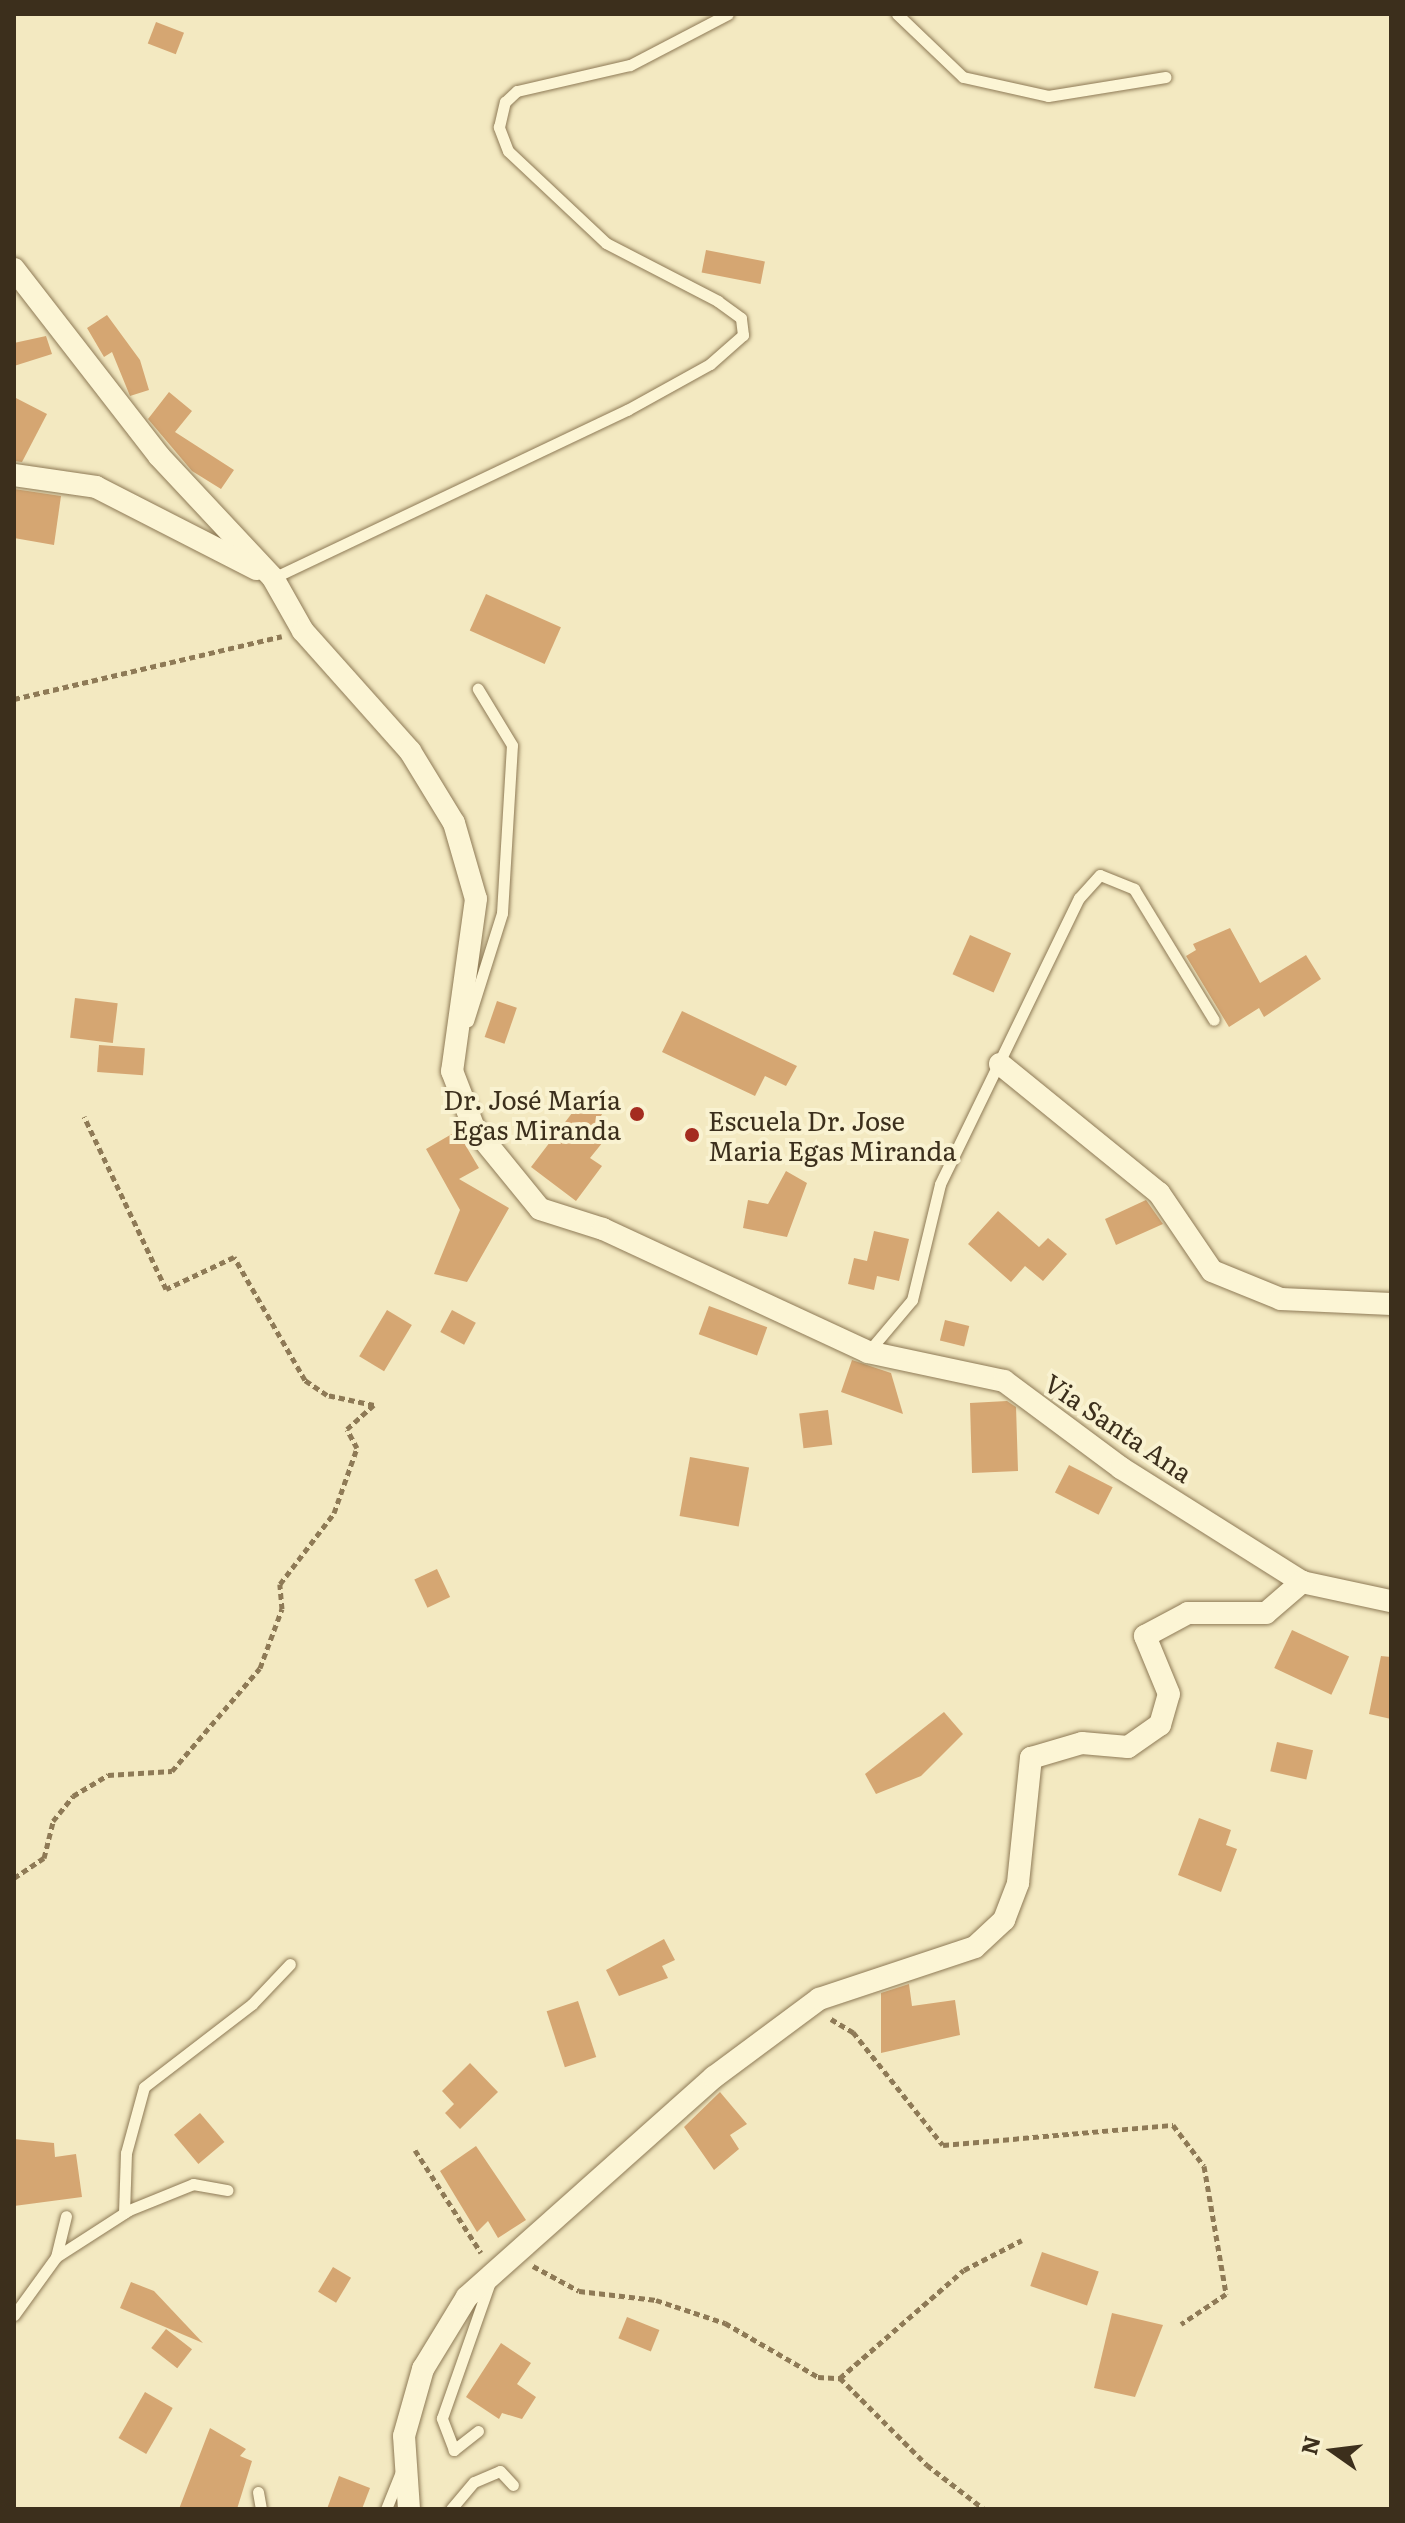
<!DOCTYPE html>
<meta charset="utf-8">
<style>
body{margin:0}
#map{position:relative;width:1405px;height:2523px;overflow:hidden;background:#f3e9c1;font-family:Literata,serif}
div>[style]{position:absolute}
.building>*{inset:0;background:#d5a672;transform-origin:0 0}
.path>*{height:5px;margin-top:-2.5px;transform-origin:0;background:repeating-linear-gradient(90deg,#8e7a56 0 6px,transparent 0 10px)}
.roads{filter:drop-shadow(0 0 2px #8e7a56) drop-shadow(0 0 2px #8e7a56)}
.lane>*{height:11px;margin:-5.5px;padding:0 5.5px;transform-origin:5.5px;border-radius:5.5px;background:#fcf5d5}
.street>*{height:22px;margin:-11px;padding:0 11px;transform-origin:11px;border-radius:11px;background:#fcf5d5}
.dots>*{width:22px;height:22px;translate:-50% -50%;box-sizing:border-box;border:4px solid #f9f2d1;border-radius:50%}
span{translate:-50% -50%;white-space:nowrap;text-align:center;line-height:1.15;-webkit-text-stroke:8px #f9f2d1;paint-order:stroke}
.poi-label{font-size:26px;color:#3c2f1c}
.right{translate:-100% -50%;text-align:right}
.left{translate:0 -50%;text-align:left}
.street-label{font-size:26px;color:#3c2f1c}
.frame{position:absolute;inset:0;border:16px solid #3c2f1c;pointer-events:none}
.north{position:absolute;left:1293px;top:2411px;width:80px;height:80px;-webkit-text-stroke:6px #f9f2d1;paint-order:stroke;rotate:284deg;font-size:22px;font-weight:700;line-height:32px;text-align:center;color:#3c2f1c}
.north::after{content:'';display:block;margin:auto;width:28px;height:36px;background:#3c2f1c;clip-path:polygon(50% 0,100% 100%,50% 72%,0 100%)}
</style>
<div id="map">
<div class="building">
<div style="left:156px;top:22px;width:30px;height:23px;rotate:21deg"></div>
<div style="left:706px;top:250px;width:60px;height:23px;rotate:11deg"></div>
<div style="clip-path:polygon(107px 315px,140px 360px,149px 390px,130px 396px,112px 352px,104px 357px,87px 328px)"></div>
<div style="clip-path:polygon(46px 336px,52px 354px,14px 366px,14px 343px)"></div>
<div style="clip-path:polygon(169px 392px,192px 411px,175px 432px,234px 470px,221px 489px,192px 471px,148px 419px)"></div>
<div style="clip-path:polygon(14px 397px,47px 414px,22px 462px,14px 461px)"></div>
<div style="clip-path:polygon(14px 489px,61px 496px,54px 545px,14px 538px)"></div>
<div style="left:486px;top:594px;width:82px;height:40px;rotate:24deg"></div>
<div style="clip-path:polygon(1230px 928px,1260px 983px,1306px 955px,1321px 979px,1264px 1017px,1259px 1008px,1229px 1027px,1186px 956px,1196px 950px,1193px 944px)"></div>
<div style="left:970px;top:935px;width:45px;height:43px;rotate:24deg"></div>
<div style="left:75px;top:998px;width:43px;height:40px;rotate:7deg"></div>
<div style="left:497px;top:1001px;width:21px;height:38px;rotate:19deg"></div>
<div style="clip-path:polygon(682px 1011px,797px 1066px,786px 1086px,765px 1076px,755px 1096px,662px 1052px)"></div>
<div style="left:99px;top:1045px;width:46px;height:27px;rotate:4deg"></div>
<div style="clip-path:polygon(588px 1092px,608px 1103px,595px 1127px,607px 1137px,590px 1158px,602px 1166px,576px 1201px,531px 1167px)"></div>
<div style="clip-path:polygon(457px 1131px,479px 1168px,459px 1179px,509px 1208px,467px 1282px,434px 1274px,460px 1210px,426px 1149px)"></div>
<div style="clip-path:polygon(786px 1171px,807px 1183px,787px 1237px,743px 1228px,748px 1200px,768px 1204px)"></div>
<div style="clip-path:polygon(1146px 1200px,1163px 1224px,1116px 1245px,1105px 1219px)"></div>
<div style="clip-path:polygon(998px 1211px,1039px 1247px,1048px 1238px,1067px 1254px,1043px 1281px,1025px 1266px,1011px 1282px,968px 1244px)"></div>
<div style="clip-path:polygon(874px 1231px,909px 1239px,899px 1281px,877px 1276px,874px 1290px,848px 1284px,854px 1258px,867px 1261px)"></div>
<div style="left:709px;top:1306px;width:62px;height:30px;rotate:20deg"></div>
<div style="left:387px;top:1310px;width:29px;height:54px;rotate:31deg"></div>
<div style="left:452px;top:1310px;width:27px;height:25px;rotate:28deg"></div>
<div style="left:945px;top:1320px;width:25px;height:21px;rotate:14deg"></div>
<div style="clip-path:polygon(852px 1360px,891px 1373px,903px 1414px,841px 1392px)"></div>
<div style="clip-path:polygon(1007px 1401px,1016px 1407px,1018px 1471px,972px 1473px,970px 1403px)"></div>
<div style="left:828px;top:1410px;width:35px;height:29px;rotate:83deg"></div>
<div style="left:690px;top:1457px;width:60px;height:60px;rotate:10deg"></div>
<div style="left:1069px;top:1465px;width:49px;height:31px;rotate:27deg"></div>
<div style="left:437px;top:1569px;width:31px;height:25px;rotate:65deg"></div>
<div style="left:1292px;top:1630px;width:63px;height:42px;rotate:25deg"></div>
<div style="clip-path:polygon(1381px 1656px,1391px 1657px,1391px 1719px,1369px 1714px)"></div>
<div style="clip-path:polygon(944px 1712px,963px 1734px,921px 1776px,876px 1794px,865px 1774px)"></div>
<div style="left:1277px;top:1742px;width:37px;height:30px;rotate:13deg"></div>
<div style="clip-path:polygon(1199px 1818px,1231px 1830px,1226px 1845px,1237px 1849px,1221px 1892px,1178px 1875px)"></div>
<div style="clip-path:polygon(664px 1939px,675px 1960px,662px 1966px,668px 1978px,619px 1996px,606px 1970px)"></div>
<div style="clip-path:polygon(909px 1984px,912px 2006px,955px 2000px,960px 2035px,881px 2053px,881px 1993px)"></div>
<div style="left:578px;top:2001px;width:59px;height:33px;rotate:72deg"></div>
<div style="clip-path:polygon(470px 2063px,498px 2092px,460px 2129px,445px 2113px,454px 2104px,442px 2091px)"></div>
<div style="clip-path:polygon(720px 2092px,747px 2124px,730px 2135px,739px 2149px,714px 2170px,684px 2127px)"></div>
<div style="left:200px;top:2113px;width:38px;height:34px;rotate:50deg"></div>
<div style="clip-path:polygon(14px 2139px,54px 2143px,55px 2157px,76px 2154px,82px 2197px,14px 2206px)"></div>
<div style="clip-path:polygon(476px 2146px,526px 2220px,498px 2238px,488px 2221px,477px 2232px,440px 2171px)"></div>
<div style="left:1042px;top:2252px;width:60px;height:36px;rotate:19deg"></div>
<div style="left:333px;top:2267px;width:21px;height:29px;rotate:31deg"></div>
<div style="clip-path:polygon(131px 2282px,154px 2291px,203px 2343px,120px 2308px)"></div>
<div style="clip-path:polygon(1112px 2313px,1163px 2325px,1135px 2397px,1094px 2388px)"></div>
<div style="left:627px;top:2317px;width:35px;height:23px;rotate:22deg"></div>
<div style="left:166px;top:2329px;width:33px;height:24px;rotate:38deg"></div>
<div style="clip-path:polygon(501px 2343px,531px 2363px,517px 2384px,536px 2397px,522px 2419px,502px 2413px,499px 2419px,466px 2397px)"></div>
<div style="left:145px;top:2392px;width:32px;height:53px;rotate:30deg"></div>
<div style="clip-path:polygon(210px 2428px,246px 2449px,240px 2456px,252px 2461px,237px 2509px,179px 2509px)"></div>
<div style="clip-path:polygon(339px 2476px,370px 2488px,362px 2509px,327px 2509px)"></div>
</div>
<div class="path">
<div style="left:14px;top:699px;width:275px;rotate:-13.2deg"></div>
<div style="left:14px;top:1878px;width:36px;rotate:-34deg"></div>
<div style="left:44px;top:1858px;width:38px;rotate:-76deg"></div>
<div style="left:53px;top:1821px;width:32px;rotate:-51deg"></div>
<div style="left:73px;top:1796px;width:41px;rotate:-31deg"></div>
<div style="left:108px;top:1775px;width:64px;rotate:-3.6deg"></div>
<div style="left:172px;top:1771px;width:135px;rotate:-49.5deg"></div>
<div style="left:260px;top:1668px;width:63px;rotate:-69.6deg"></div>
<div style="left:282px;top:1609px;width:25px;rotate:-95deg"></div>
<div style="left:280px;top:1584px;width:89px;rotate:-52.7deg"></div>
<div style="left:334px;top:1513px;width:69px;rotate:-70.5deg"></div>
<div style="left:357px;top:1448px;width:21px;rotate:-118deg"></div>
<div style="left:347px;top:1429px;width:36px;rotate:-42deg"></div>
<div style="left:374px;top:1405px;width:48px;rotate:-168deg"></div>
<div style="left:327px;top:1395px;width:27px;rotate:-146deg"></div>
<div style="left:305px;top:1380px;width:142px;rotate:-120deg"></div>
<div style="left:234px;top:1257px;width:75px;rotate:154.8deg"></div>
<div style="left:166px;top:1289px;width:191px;rotate:-115.4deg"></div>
<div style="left:831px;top:2019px;width:26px;rotate:31deg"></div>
<div style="left:853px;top:2032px;width:144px;rotate:51.5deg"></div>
<div style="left:943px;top:2145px;width:231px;rotate:-5deg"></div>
<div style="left:1173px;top:2125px;width:51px;rotate:52.9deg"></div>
<div style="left:1204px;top:2166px;width:130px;rotate:80.2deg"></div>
<div style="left:1226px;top:2294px;width:54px;rotate:146.3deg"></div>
<div style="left:415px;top:2150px;width:122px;rotate:57.3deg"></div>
<div style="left:533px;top:2266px;width:52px;rotate:28.5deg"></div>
<div style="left:579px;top:2291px;width:78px;rotate:6.7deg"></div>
<div style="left:656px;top:2300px;width:73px;rotate:18.4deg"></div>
<div style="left:725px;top:2323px;width:108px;rotate:30.1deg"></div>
<div style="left:818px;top:2377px;width:22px;rotate:3deg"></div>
<div style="left:840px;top:2378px;width:164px;rotate:-41.1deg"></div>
<div style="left:964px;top:2270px;width:65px;rotate:-27.3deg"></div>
<div style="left:840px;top:2378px;width:123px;rotate:45deg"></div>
<div style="left:927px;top:2465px;width:72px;rotate:37.7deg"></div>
</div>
<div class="roads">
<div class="lane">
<div style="left:897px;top:14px;width:91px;rotate:43.7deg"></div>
<div style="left:963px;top:77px;width:87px;rotate:12.6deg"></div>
<div style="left:1048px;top:96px;width:119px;rotate:-9.2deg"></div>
<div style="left:273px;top:578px;width:392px;rotate:-25.4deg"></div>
<div style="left:627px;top:410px;width:95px;rotate:-29deg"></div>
<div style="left:710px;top:364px;width:44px;rotate:-41.3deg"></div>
<div style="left:743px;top:335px;width:17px;rotate:-97deg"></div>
<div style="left:741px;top:318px;width:29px;rotate:-144deg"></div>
<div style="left:718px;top:301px;width:126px;rotate:-152.6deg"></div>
<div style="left:606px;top:243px;width:134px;rotate:-136.8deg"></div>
<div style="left:508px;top:151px;width:26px;rotate:-111deg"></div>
<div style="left:499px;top:127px;width:26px;rotate:-77deg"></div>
<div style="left:505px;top:102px;width:16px;rotate:-43deg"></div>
<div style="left:517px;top:91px;width:116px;rotate:-13deg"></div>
<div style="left:630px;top:65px;width:110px;rotate:-27.5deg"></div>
<div style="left:468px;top:1021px;width:113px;rotate:-72.5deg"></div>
<div style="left:502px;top:913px;width:168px;rotate:-86.6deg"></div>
<div style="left:512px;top:745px;width:66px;rotate:-121.3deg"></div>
<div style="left:868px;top:1352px;width:68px;rotate:-49.8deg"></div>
<div style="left:912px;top:1300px;width:119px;rotate:-76.4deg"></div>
<div style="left:940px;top:1184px;width:318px;rotate:-64.1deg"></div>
<div style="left:1079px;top:898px;width:31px;rotate:-48deg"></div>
<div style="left:1100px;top:875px;width:37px;rotate:22deg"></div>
<div style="left:1134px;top:889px;width:153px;rotate:58.6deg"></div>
<div style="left:124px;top:2213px;width:60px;rotate:-88.1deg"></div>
<div style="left:126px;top:2153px;width:68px;rotate:-74.7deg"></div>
<div style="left:144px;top:2087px;width:136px;rotate:-37.5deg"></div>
<div style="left:252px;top:2004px;width:55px;rotate:-46.5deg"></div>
<div style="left:56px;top:2257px;width:87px;rotate:-32.8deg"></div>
<div style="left:129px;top:2210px;width:69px;rotate:-22.1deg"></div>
<div style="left:193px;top:2184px;width:35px;rotate:10deg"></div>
<div style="left:14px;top:2315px;width:72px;rotate:-54.1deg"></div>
<div style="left:56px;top:2257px;width:42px;rotate:-76.3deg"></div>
<div style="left:478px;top:2431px;width:31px;rotate:142deg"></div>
<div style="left:454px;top:2450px;width:34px;rotate:-111deg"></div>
<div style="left:442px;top:2418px;width:147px;rotate:-70.6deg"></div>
<div style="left:258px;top:2492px;width:17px;rotate:80deg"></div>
<div style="left:386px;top:2509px;width:40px;rotate:-68deg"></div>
<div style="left:451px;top:2509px;width:35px;rotate:-50deg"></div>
<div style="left:474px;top:2482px;width:28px;rotate:-23deg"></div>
<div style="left:500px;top:2471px;width:19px;rotate:47deg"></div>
</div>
<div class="street">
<div style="left:14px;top:269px;width:237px;rotate:52.2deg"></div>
<div style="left:159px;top:456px;width:167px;rotate:46.9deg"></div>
<div style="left:273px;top:578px;width:61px;rotate:60.5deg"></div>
<div style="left:303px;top:631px;width:161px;rotate:48.3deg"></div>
<div style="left:410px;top:751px;width:84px;rotate:58.6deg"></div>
<div style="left:454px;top:823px;width:79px;rotate:73.9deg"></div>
<div style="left:476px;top:899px;width:174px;rotate:97.9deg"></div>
<div style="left:452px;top:1071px;width:61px;rotate:68.9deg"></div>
<div style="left:474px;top:1128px;width:104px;rotate:50.8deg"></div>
<div style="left:540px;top:1209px;width:66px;rotate:17.6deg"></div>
<div style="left:603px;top:1229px;width:292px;rotate:24.9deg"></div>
<div style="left:868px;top:1352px;width:139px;rotate:12deg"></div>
<div style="left:1004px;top:1381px;width:146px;rotate:36.6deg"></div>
<div style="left:1121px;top:1468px;width:214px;rotate:32.2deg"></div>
<div style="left:1302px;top:1582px;width:91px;rotate:12.1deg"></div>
<div style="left:14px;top:475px;width:83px;rotate:8.3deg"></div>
<div style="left:96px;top:487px;width:180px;rotate:27.1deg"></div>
<div style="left:1000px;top:1064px;width:205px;rotate:39.1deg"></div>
<div style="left:1159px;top:1193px;width:94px;rotate:55.8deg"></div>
<div style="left:1212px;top:1271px;width:74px;rotate:22.1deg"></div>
<div style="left:1281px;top:1299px;width:110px;rotate:2.6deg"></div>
<div style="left:409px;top:2509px;width:73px;rotate:-93.9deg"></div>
<div style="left:404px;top:2436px;width:70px;rotate:-74.2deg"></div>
<div style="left:423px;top:2369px;width:84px;rotate:-58.6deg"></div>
<div style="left:467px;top:2297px;width:331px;rotate:-41.7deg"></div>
<div style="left:714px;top:2077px;width:131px;rotate:-36.6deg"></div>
<div style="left:819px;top:1999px;width:164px;rotate:-18.4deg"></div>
<div style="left:975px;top:1947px;width:40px;rotate:-43deg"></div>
<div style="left:1004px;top:1920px;width:40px;rotate:-69deg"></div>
<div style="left:1018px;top:1883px;width:126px;rotate:-84.1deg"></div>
<div style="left:1031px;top:1758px;width:53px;rotate:-16.4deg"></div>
<div style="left:1082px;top:1743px;width:46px;rotate:5deg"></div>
<div style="left:1128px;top:1747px;width:39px;rotate:-35deg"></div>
<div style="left:1160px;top:1725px;width:32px;rotate:-74deg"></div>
<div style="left:1169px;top:1694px;width:63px;rotate:-112.5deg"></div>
<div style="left:1145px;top:1636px;width:49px;rotate:-28.1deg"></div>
<div style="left:1188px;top:1613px;width:78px"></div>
<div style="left:1266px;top:1613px;width:48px;rotate:-40.7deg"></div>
</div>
</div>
<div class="dots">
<div style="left:637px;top:1114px;background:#a42c1f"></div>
<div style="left:692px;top:1135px;background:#a42c1f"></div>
</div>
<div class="poi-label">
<span class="right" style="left:621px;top:1114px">Dr. José María<br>Egas Miranda</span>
<span class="left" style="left:708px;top:1135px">Escuela Dr. Jose<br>Maria Egas Miranda</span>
</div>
<div class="street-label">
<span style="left:1119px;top:1427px;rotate:34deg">Via Santa Ana</span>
</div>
<div class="frame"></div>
<div class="north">N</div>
</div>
